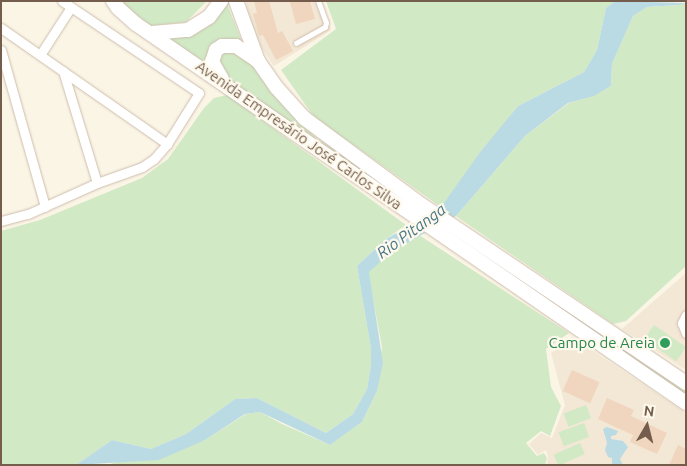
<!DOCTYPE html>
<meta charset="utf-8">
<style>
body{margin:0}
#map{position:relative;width:687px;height:466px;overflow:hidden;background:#fbf5e6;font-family:Ubuntu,sans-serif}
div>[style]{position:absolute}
.residential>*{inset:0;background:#f3e7d5}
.green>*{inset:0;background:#d1e9c5;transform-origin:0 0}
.water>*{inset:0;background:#bbdbe4}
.building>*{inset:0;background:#f0d6bf;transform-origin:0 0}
.roads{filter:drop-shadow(0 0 1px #cdbdad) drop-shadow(0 0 1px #cdbdad)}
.service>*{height:4.5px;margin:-2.25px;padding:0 2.25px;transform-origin:2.25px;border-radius:2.25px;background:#fff}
.minor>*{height:9px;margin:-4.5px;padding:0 4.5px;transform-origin:4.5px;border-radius:4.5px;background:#fff}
.secondary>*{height:14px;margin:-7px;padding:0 7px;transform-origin:7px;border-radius:7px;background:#fff}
.dots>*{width:14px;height:14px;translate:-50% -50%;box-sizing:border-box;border:2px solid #fef9ec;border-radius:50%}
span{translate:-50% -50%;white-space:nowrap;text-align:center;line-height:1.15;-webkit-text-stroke:4.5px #fef9ec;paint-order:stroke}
.street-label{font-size:15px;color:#745d4c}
.leisure-label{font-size:15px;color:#27864d}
.right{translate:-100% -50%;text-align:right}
.water-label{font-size:16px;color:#477786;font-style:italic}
.frame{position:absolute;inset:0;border:2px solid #745d4c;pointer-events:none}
.north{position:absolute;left:622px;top:401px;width:50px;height:50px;-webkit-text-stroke:4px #fef9ec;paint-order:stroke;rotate:8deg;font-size:14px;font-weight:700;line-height:20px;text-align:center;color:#745d4c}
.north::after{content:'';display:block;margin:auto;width:18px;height:22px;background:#745d4c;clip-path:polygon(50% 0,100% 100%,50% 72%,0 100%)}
</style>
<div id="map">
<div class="residential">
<div style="clip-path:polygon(246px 1px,321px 1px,331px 30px,274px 66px,259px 44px,249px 18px)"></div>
<div style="clip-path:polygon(686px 273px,686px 370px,622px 329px)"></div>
<div style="clip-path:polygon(572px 337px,686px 413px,686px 465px,547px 465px,548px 457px,546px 450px,538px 455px,529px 444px,541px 433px,552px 438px,565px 405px,551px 353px)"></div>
</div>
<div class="green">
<div style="clip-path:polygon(120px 1px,207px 1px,186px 22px,150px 26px,131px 15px)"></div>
<div style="clip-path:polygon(226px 1px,248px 57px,285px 105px,315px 137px,686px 389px,686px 396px,165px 37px)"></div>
<div style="clip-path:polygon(326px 1px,615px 1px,606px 8px,597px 50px,584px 72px,518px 106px,441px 207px,314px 117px,281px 70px,336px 29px)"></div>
<div style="clip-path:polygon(686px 3px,686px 266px,626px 321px,613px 324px,456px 216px,525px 136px,569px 103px,593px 96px,611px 86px,612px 64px,633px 16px,647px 7px,679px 5px)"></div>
<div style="clip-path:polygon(227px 95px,406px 225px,386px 239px,357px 266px,371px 349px,371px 365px,367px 389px,353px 414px,326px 433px,257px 398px,235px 399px,186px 434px,151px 449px,112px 440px,76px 465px,1px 465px,1px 231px,40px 220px,142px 178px,168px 159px,204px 108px,214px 98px)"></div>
<div style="clip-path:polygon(419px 235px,569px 333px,546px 349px,551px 387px,561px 406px,550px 436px,541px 431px,526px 443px,537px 456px,544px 453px,547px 458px,545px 465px,106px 465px,205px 440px,246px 414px,260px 412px,282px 424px,330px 445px,362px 422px,377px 391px,382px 347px,368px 272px,394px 250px)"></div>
<div style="left:654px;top:325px;width:39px;height:17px;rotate:35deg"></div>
<div style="left:586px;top:405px;width:14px;height:24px;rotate:69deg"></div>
<div style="left:584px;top:423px;width:15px;height:27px;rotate:70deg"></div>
<div style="left:580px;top:443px;width:12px;height:29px;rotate:66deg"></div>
</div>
<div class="water">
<div style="clip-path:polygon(615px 1px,686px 3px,679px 5px,647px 7px,633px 16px,612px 64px,611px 86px,594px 96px,568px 103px,525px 136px,456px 216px,394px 250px,369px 272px,383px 363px,377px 391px,362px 422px,330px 445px,260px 412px,245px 414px,205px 440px,159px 460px,76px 465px,112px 440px,151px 449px,186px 434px,235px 399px,257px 398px,326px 433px,353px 414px,367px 389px,371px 365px,371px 349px,357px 266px,386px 239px,441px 207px,481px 151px,518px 106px,584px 72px,597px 50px,606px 8px)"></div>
<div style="clip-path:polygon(607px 427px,618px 431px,616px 435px,611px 436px,611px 439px,623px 441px,628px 447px,620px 459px,623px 465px,612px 465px,612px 458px,608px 457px,605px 450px,607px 443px,603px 429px)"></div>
</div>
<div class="building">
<div style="clip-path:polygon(254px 1px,269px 1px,278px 33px,282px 31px,293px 51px,276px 60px,263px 35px,259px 36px,253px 14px,257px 13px)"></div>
<div style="clip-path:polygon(310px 1px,315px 19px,296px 24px,290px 2px)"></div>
<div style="left:572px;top:370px;width:30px;height:23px;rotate:24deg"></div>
<div style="clip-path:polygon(607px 398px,634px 410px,631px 416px,667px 433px,657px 454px,630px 442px,633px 435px,598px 419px)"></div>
<div style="clip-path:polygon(678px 445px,686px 449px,686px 465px,669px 465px)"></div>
</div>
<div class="roads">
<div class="service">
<div style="left:296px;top:43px;width:33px;rotate:-29deg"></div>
<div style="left:325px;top:27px;width:4px;rotate:-76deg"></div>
<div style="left:326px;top:23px;width:23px;rotate:-110deg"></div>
</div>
<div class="minor">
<div style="left:1px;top:28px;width:203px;rotate:34.9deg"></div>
<div style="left:1px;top:50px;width:163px;rotate:74.3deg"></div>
<div style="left:40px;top:55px;width:57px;rotate:-57.1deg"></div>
<div style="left:63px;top:71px;width:117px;rotate:73.1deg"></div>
<div style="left:1px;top:221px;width:28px;rotate:-15deg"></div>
<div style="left:28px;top:214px;width:76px;rotate:-24.2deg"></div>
<div style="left:97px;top:183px;width:48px;rotate:-19.6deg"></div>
<div style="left:142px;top:167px;width:14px;rotate:-34deg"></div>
<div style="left:154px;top:159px;width:20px;rotate:-49deg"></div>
<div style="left:167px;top:144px;width:60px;rotate:-57.9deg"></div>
<div style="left:199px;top:93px;width:165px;rotate:-146.1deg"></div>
<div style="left:686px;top:315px;width:9px;rotate:117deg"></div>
<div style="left:682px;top:323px;width:11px;rotate:68deg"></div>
</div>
<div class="secondary">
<div style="left:113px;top:1px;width:9px;rotate:54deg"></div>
<div style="left:118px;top:8px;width:24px;rotate:42deg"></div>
<div style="left:136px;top:24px;width:668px;rotate:34.57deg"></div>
<div style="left:236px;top:1px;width:64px;rotate:69.9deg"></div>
<div style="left:258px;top:61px;width:32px;rotate:55deg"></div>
<div style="left:276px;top:87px;width:42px;rotate:47.9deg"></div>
<div style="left:304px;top:118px;width:139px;rotate:36.5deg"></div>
<div style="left:416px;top:201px;width:326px;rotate:34deg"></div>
<div style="left:152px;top:33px;width:36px;rotate:-5deg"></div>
<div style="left:188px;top:30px;width:25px;rotate:-32deg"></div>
<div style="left:209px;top:17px;width:20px;rotate:-53deg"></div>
<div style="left:222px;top:79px;width:20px;rotate:-120deg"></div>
<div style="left:212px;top:62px;width:13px;rotate:-72deg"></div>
<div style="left:216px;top:50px;width:7px;rotate:-34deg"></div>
<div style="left:222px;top:46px;width:14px"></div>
<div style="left:236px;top:46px;width:27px;rotate:34deg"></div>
</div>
</div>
<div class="dots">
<div style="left:665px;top:343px;background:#2e9e5b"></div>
</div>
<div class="street-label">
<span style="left:299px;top:135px;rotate:35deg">Avenida Empresário José Carlos Silva</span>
</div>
<div class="leisure-label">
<span class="right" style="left:655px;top:343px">Campo de Areia</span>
</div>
<div class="water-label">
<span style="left:411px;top:231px;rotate:-36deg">Rio Pitanga</span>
</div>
<div class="frame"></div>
<div class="north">N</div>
</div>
